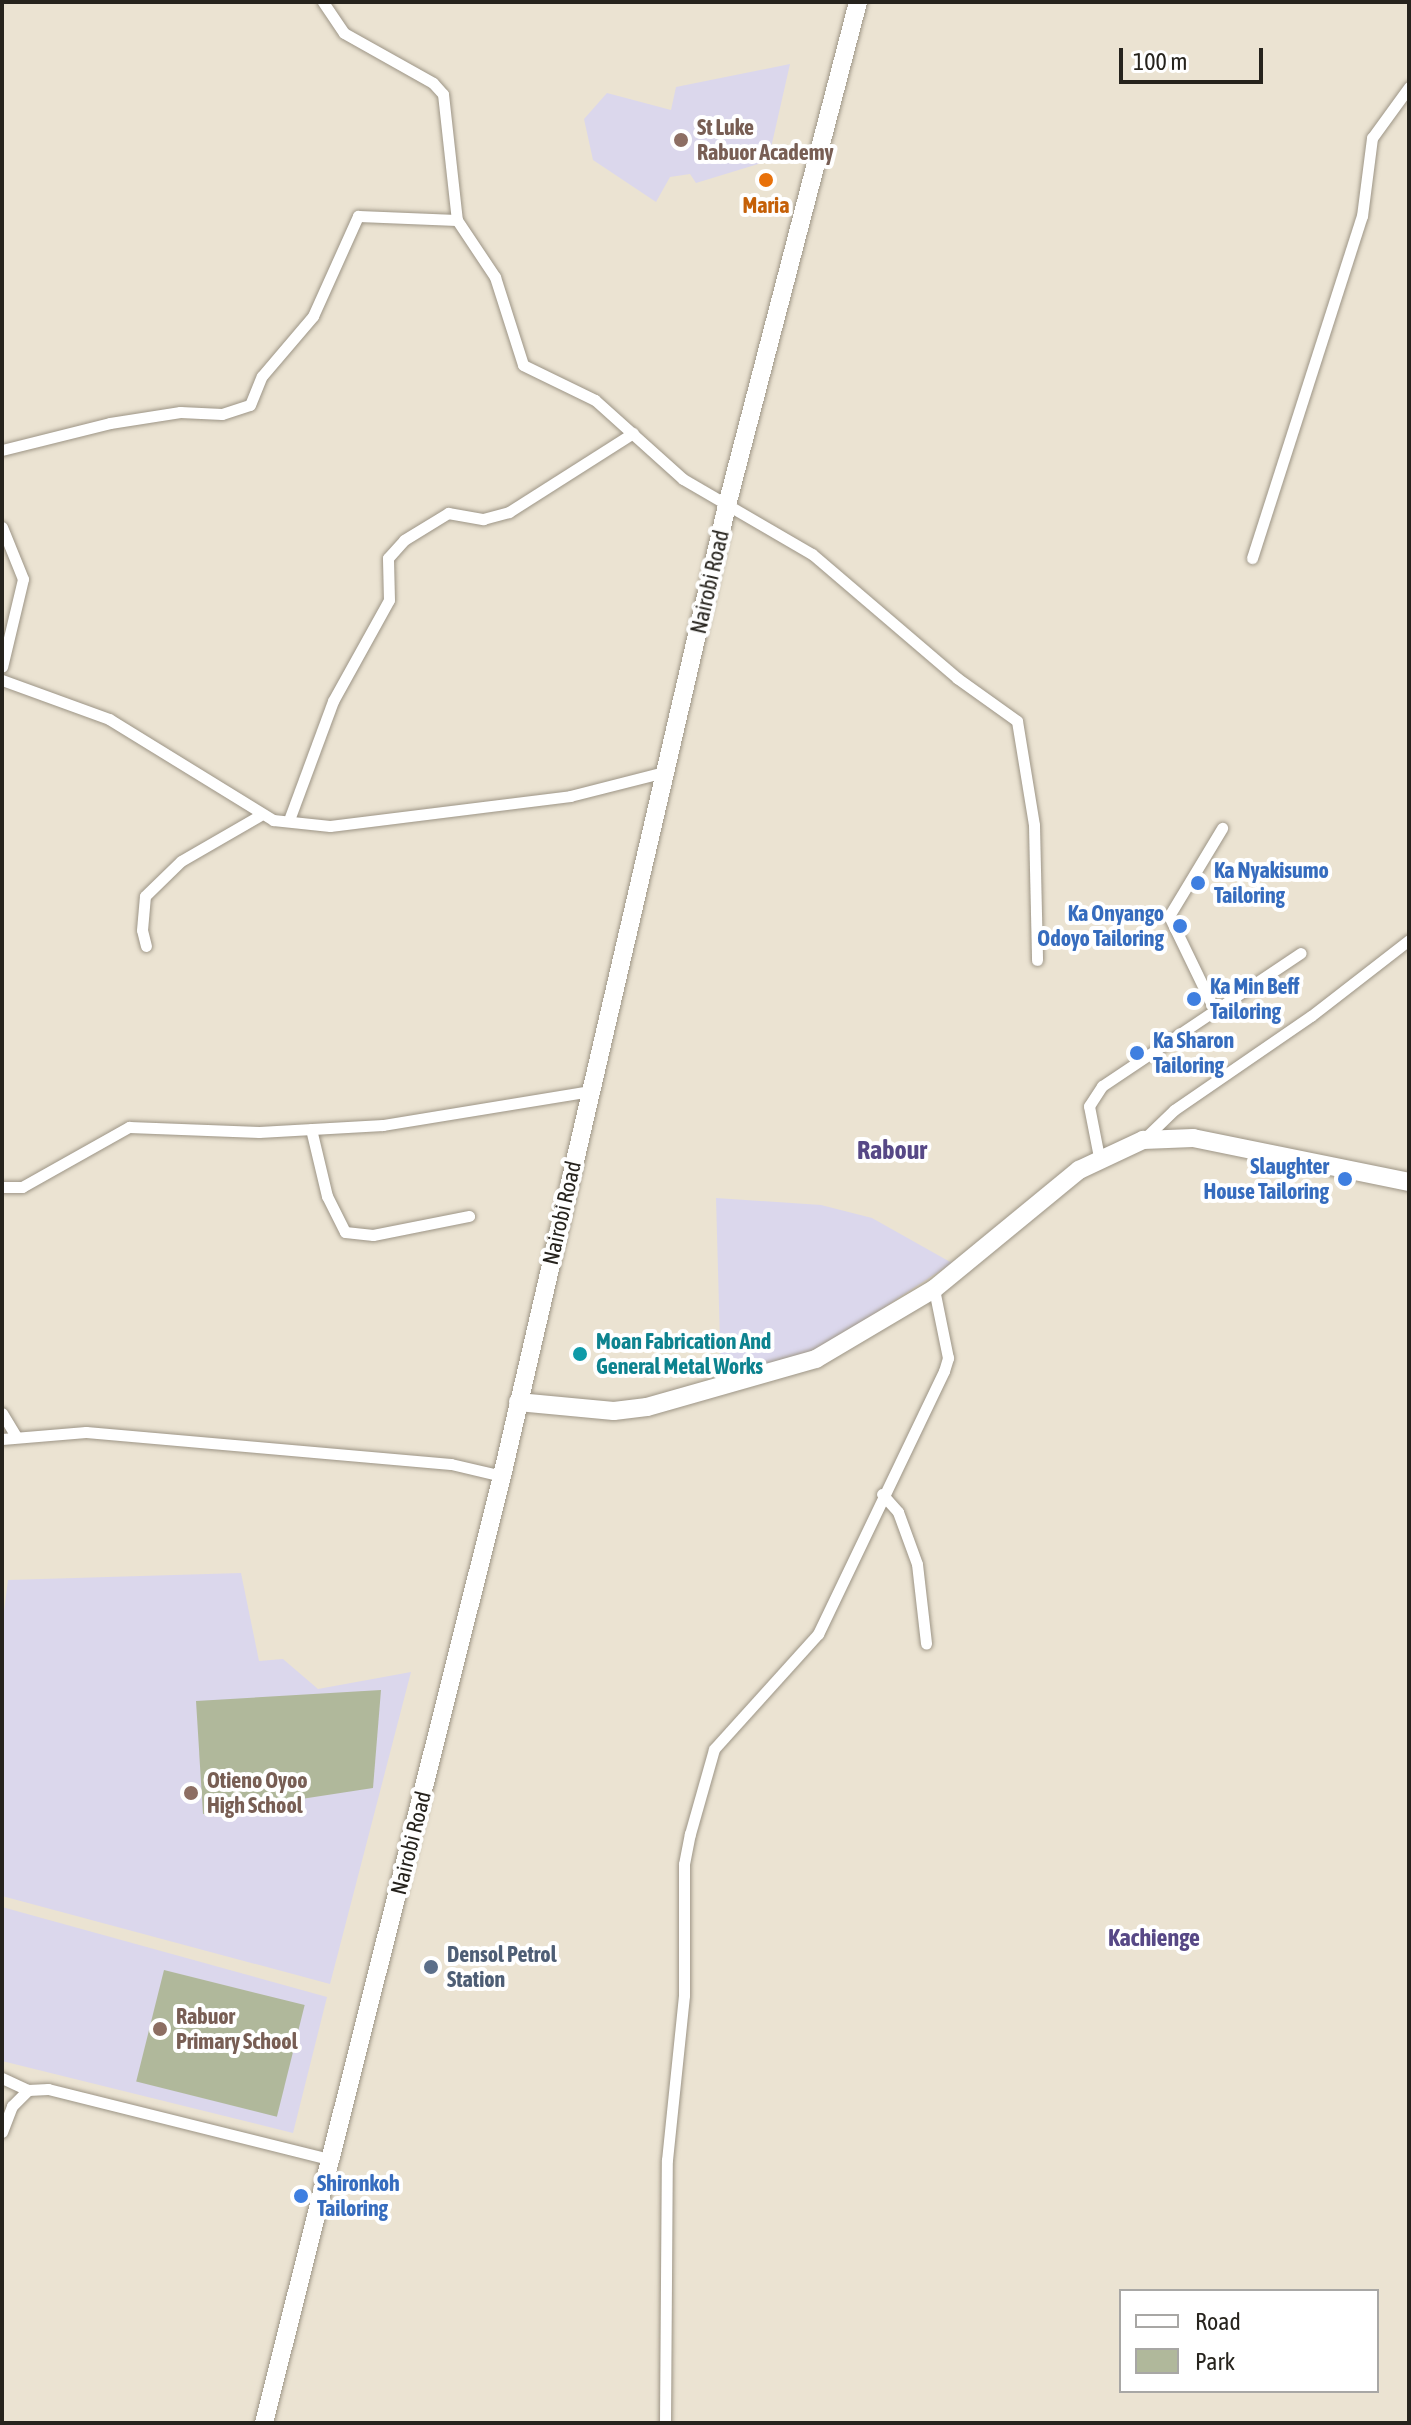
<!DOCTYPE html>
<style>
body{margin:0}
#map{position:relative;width:1411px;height:2425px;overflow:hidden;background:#ebe3d2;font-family:"Asap Condensed",sans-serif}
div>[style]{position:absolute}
.education>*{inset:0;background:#dbd7ec}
.green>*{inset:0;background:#b0b89b;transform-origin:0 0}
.roads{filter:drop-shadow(0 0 2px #9d9586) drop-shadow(0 0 2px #9d9586)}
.minor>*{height:11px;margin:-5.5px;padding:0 5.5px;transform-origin:5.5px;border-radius:5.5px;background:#fff}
.primary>*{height:18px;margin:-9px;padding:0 9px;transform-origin:9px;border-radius:9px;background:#fff}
.trunk>*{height:18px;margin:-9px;padding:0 9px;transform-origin:9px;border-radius:9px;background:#fff}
.dots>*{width:22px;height:22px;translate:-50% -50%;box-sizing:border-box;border:4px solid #fff;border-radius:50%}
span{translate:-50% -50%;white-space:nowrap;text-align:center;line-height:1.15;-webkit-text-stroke:8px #fff;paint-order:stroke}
.education-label{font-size:22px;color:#785e54;font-weight:700}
.left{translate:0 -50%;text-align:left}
.food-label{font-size:22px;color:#c56008;font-weight:700}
.street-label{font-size:22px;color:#26231d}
.shop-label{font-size:22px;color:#366cbe;font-weight:700}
.right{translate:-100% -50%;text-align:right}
.culture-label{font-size:22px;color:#0d838f;font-weight:700}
.service-label{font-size:22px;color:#4e5e75;font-weight:700}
.neighbourhood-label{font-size:24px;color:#574886;font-weight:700}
.quarter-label{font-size:26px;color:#574886;font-weight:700}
.frame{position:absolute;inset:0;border:4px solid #26231d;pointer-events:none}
.legend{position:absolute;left:1119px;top:2289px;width:260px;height:104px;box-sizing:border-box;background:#fff;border:2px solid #a8a7a5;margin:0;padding:10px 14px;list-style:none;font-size:24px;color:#26231d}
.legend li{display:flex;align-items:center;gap:16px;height:40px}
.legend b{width:40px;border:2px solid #a8a7a5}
.scale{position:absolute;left:1119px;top:48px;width:144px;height:36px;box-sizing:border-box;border:4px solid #26231d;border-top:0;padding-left:10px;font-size:24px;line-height:28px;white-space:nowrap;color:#26231d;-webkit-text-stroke:6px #fff;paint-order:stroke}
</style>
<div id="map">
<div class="education">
<div style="clip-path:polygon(790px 64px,768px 161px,696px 183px,690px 174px,670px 177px,656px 202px,593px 160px,584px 119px,607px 93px,671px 110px,676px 87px)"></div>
<div style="clip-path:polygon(716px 1198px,821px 1205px,872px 1218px,952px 1263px,822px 1348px,721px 1378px)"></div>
<div style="clip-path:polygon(241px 1573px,259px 1661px,283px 1659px,318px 1689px,411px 1672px,330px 1984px,2px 1896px,2px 1627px,8px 1580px)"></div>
<div style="clip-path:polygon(2px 1907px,327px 1997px,293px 2133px,2px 2061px)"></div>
</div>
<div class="green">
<div style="clip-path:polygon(381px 1690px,373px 1788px,203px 1814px,196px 1701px)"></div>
<div style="left:164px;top:1970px;width:145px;height:115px;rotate:14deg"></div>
</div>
<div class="roads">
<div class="minor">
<div style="left:323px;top:2px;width:37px;rotate:56deg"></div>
<div style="left:344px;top:33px;width:102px;rotate:29.3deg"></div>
<div style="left:433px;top:83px;width:15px;rotate:48deg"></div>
<div style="left:443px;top:94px;width:127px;rotate:83.7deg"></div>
<div style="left:457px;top:220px;width:69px;rotate:56.3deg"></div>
<div style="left:495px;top:277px;width:92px;rotate:72.3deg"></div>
<div style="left:523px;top:365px;width:80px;rotate:25.9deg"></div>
<div style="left:595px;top:400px;width:118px;rotate:41.9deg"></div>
<div style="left:683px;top:479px;width:149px;rotate:30.2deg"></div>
<div style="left:812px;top:554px;width:191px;rotate:40.5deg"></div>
<div style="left:957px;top:678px;width:74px;rotate:35.6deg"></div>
<div style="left:1017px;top:721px;width:105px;rotate:80.7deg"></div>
<div style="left:1034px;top:825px;width:135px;rotate:88.7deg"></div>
<div style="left:2px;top:450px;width:111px;rotate:-14deg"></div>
<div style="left:110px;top:423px;width:71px;rotate:-8.9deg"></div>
<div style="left:180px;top:412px;width:42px;rotate:2.7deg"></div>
<div style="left:222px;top:414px;width:29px;rotate:-18deg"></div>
<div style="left:250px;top:405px;width:31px;rotate:-68deg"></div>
<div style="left:262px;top:376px;width:79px;rotate:-49.6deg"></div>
<div style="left:313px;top:316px;width:110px;rotate:-65.8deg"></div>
<div style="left:358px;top:216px;width:99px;rotate:2.3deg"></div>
<div style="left:2px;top:527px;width:56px;rotate:68deg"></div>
<div style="left:23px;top:579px;width:90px;rotate:103.4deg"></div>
<div style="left:1252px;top:558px;width:359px;rotate:-72.2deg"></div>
<div style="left:1362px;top:216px;width:79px;rotate:-82.7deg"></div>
<div style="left:1372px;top:138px;width:63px;rotate:-54deg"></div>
<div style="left:2px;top:680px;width:114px;rotate:20deg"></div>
<div style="left:109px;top:719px;width:193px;rotate:31.6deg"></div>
<div style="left:273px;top:820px;width:57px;rotate:6deg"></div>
<div style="left:330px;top:826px;width:242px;rotate:-7.1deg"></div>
<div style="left:570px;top:796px;width:101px;rotate:-14.3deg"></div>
<div style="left:289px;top:820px;width:127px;rotate:-69.7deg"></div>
<div style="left:333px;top:701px;width:115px;rotate:-61deg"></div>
<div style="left:389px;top:600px;width:42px;rotate:-91.4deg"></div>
<div style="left:388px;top:558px;width:24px;rotate:-48deg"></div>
<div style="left:404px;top:540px;width:52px;rotate:-31.5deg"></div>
<div style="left:448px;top:513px;width:36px;rotate:10deg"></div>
<div style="left:483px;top:519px;width:27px;rotate:-15deg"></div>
<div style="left:509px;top:512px;width:147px;rotate:-32.5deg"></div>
<div style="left:146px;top:946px;width:16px;rotate:-104deg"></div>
<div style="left:142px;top:930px;width:34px;rotate:-85deg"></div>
<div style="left:145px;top:896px;width:50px;rotate:-44.2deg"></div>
<div style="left:181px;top:861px;width:90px;rotate:-30deg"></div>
<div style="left:1214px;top:1009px;width:103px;rotate:-115.8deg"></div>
<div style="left:1169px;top:916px;width:103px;rotate:-58.9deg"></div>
<div style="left:311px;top:1129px;width:69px;rotate:76.6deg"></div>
<div style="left:327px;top:1196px;width:40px;rotate:63.4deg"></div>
<div style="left:345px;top:1232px;width:28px;rotate:6deg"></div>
<div style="left:373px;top:1235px;width:98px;rotate:-11.2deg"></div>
<div style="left:1143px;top:1140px;width:43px;rotate:-44.1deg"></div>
<div style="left:1174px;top:1110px;width:166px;rotate:-34.5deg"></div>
<div style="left:1311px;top:1016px;width:124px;rotate:-37.8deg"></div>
<div style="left:1099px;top:1157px;width:52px;rotate:-101.1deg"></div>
<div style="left:1089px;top:1106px;width:24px;rotate:-57deg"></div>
<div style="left:1102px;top:1086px;width:239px;rotate:-33.8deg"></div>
<div style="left:2px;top:1187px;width:20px"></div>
<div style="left:22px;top:1187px;width:123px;rotate:-29.3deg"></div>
<div style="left:129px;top:1127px;width:130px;rotate:2.2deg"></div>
<div style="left:259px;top:1132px;width:124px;rotate:-3.2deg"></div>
<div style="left:383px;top:1125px;width:211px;rotate:-9.3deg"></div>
<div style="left:2px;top:1413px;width:27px;rotate:59deg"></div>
<div style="left:2px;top:1439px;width:84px;rotate:-4.8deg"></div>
<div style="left:86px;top:1432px;width:366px;rotate:5deg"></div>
<div style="left:451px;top:1464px;width:52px;rotate:13.2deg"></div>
<div style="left:882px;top:1494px;width:24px;rotate:48deg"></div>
<div style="left:898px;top:1512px;width:55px;rotate:69.9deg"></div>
<div style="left:917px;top:1564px;width:80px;rotate:83.5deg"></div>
<div style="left:2px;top:2078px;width:29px;rotate:25deg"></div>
<div style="left:2px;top:2132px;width:28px;rotate:-69deg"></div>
<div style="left:12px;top:2106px;width:23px;rotate:-45deg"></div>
<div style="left:28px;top:2090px;width:20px;rotate:-3deg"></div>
<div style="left:48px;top:2089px;width:290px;rotate:14deg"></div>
<div style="left:665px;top:2423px;width:263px;rotate:-89.6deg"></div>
<div style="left:667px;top:2160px;width:166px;rotate:-84.1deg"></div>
<div style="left:684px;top:1995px;width:131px;rotate:-90deg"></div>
<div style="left:684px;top:1864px;width:31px;rotate:-79deg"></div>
<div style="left:690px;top:1834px;width:88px;rotate:-74.2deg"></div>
<div style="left:714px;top:1749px;width:155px;rotate:-47.9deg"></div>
<div style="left:818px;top:1634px;width:292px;rotate:-64.4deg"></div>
<div style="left:944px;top:1371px;width:14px;rotate:-73deg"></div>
<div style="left:948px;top:1358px;width:70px;rotate:-101.5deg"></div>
</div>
<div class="primary">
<div style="left:518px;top:1402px;width:96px;rotate:5.4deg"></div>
<div style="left:614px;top:1411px;width:33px;rotate:-7deg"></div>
<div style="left:647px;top:1407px;width:176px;rotate:-15.9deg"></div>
<div style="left:816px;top:1359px;width:137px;rotate:-30.7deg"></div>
<div style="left:934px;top:1289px;width:188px;rotate:-39.4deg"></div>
<div style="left:1079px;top:1170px;width:71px;rotate:-25.1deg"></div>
<div style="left:1143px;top:1140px;width:50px;rotate:-2.3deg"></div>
<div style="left:1193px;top:1138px;width:220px;rotate:11.5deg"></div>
</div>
<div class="trunk">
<div style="left:264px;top:2423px;width:976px;rotate:-75.89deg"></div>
<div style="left:502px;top:1476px;width:997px;rotate:-76.95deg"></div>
<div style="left:727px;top:505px;width:520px;rotate:-75.4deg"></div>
</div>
</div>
<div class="dots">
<div style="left:681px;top:140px;background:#8d6e63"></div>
<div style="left:766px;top:180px;background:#e8710a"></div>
<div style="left:1198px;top:883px;background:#3f7fe0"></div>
<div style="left:1180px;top:926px;background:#3f7fe0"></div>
<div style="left:1194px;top:999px;background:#3f7fe0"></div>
<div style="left:1137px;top:1053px;background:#3f7fe0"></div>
<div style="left:1345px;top:1179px;background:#3f7fe0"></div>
<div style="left:580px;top:1354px;background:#0f9aa8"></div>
<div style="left:191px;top:1793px;background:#8d6e63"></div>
<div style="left:431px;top:1967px;background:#5c6f8a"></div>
<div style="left:160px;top:2029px;background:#8d6e63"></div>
<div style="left:301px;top:2196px;background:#3f7fe0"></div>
</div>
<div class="education-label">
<span class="left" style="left:697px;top:140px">St Luke<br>Rabuor Academy</span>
<span class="left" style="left:207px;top:1793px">Otieno Oyoo<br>High School</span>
<span class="left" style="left:176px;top:2029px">Rabuor<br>Primary School</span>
</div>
<div class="food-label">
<span style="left:766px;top:206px">Maria</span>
</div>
<div class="street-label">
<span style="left:710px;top:582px;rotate:-77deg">Nairobi Road</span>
<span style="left:562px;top:1213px;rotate:-77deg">Nairobi Road</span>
<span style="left:411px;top:1843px;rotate:-76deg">Nairobi Road</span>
</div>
<div class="shop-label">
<span class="left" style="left:1214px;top:883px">Ka Nyakisumo<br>Tailoring</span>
<span class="right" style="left:1164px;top:926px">Ka Onyango<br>Odoyo Tailoring</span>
<span class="left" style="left:1210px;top:999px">Ka Min Beff<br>Tailoring</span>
<span class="left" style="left:1153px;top:1053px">Ka Sharon<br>Tailoring</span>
<span class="right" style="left:1329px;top:1179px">Slaughter<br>House Tailoring</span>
<span class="left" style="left:317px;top:2196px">Shironkoh<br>Tailoring</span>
</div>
<div class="culture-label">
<span class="left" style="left:596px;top:1354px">Moan Fabrication And<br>General Metal Works</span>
</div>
<div class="service-label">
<span class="left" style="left:447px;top:1967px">Densol Petrol<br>Station</span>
</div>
<div class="neighbourhood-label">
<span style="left:1154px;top:1938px">Kachienge</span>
</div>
<div class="quarter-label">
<span style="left:892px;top:1151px">Rabour</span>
</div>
<div class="frame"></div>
<ul class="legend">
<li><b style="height:10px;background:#fff"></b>Road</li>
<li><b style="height:22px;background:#b0b89b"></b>Park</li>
</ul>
<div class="scale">100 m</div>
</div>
